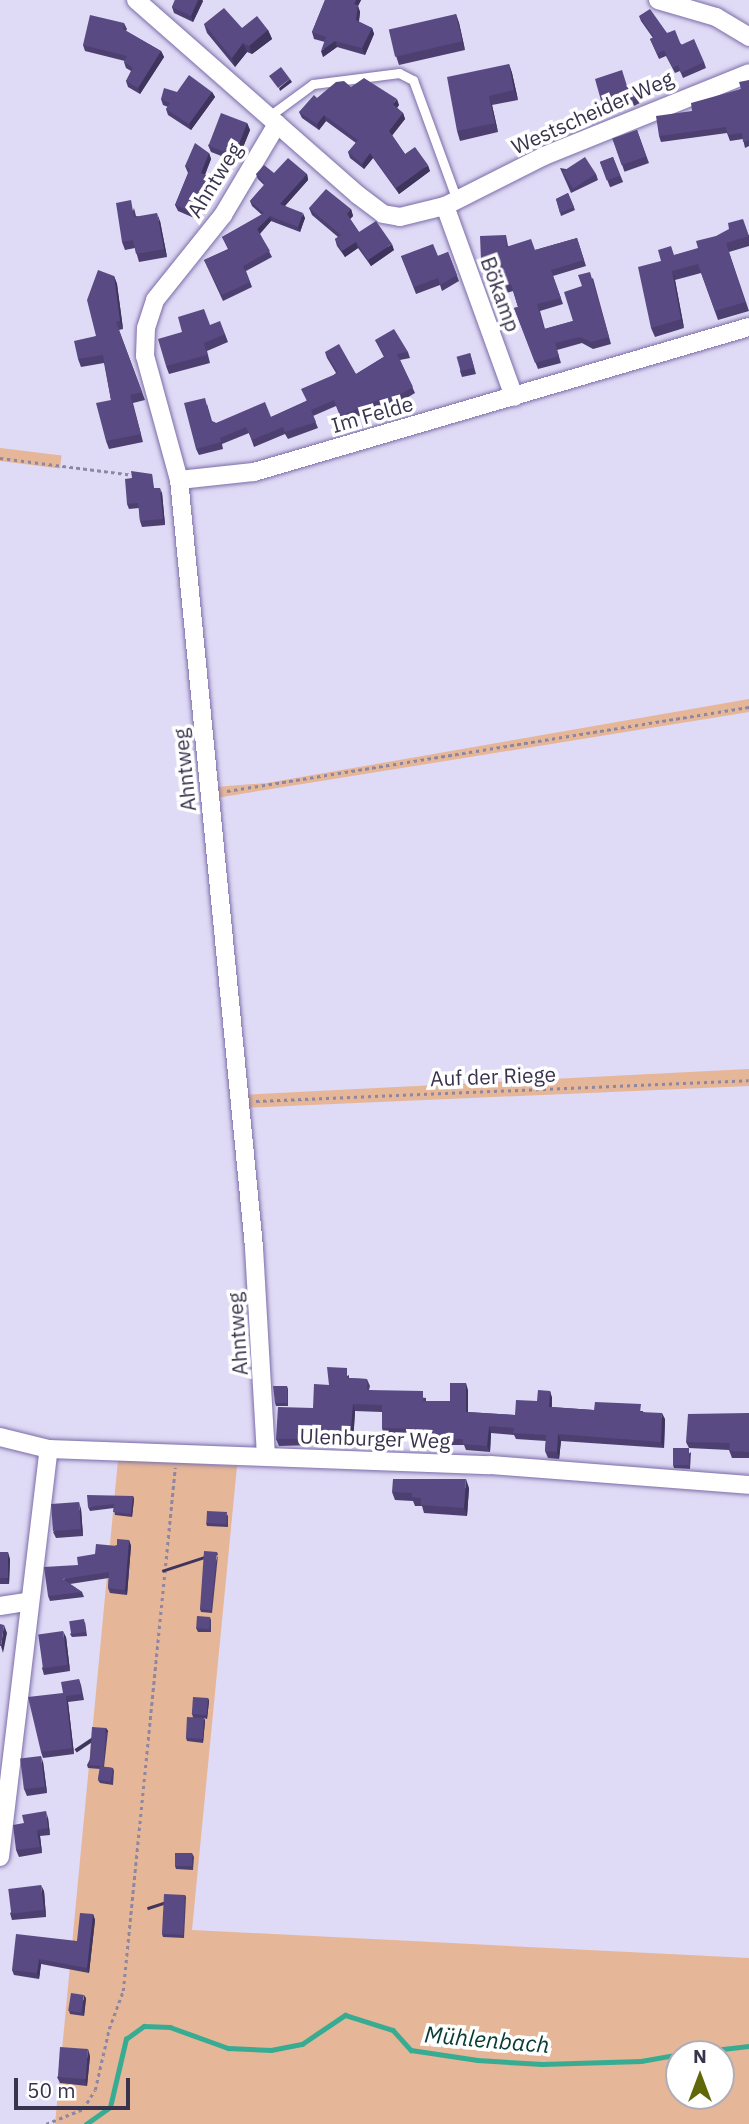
<!DOCTYPE html>
<meta charset="utf-8">
<style>
body{margin:0}
#map{position:relative;width:749px;height:2124px;overflow:hidden;background:#dfdaf5;font-family:"IBM Plex Sans",sans-serif}
div>[style]{position:absolute}
.green>*{inset:0;background:#e5b697;transform-origin:0 0}
.stream>*{height:4.5px;margin:-2.25px;padding:0 2.25px;transform-origin:2.25px;border-radius:2.25px;background:#38ac92}
.path>*{height:2.5px;margin-top:-1.25px;transform-origin:0;background:repeating-linear-gradient(90deg,#8d87a2 0 3.5px,transparent 0 7px)}
.roads{filter:drop-shadow(0 0 2px #7b6ca8) drop-shadow(0 0 2px #7b6ca8)}
.service>*{height:9px;margin:-4.5px;padding:0 4.5px;transform-origin:4.5px;border-radius:4.5px;background:#fff}
.minor>*{height:18px;margin:-9px;padding:0 9px;transform-origin:9px;border-radius:9px;background:#fff}
.wall>*{inset:0;background:#4d4071;transform-origin:0 0}
.shaded-wall>*{inset:0;background:#3e345c;transform-origin:0 0}
.building>*{inset:0;background:#594a83;transform-origin:0 0}
span{translate:-50% -50%;white-space:nowrap;text-align:center;line-height:1.15;-webkit-text-stroke:7px #fff;paint-order:stroke}
.street-label{font-size:21px;color:#39334d}
.water-label{font-size:23px;color:#073c31;font-style:italic}
.north{position:absolute;left:665px;top:2040px;width:70px;height:70px;box-sizing:border-box;background:#fff;border:2px solid #b0adb8;border-radius:50%;rotate:0deg;font-size:19px;font-weight:700;line-height:28px;text-align:center;color:#39334d}
.north::after{content:'';display:block;margin:auto;width:24px;height:32px;background:#60680a;clip-path:polygon(50% 0,100% 100%,50% 72%,0 100%)}
.scale{position:absolute;left:14px;top:2078px;width:116px;height:32px;box-sizing:border-box;border:4px solid #39334d;border-top:0;padding-left:9px;font-size:21px;line-height:24px;white-space:nowrap;color:#39334d;-webkit-text-stroke:5px #fff;paint-order:stroke}
</style>
<div id="map">
<div class="green">
<div style="left:0;top:448px;width:62px;height:13px;rotate:7deg"></div>
<div style="clip-path:polygon(749px 699px,749px 712px,216px 798px,216px 787px,267px 783px)"></div>
<div style="clip-path:polygon(749px 1069px,749px 1086px,241px 1108px,241px 1095px)"></div>
<div style="clip-path:polygon(evenodd,118px 1460px,237px 1466px,192px 1930px,749px 1958px,749px 2124px,55px 2124px,118px 1460px,679px 2054px,721px 2054px,721px 2096px,679px 2096px,679px 2054px)"></div>
</div>
<div class="stream">
<div style="left:680px;top:2054px;width:69px;rotate:-6.6deg"></div>
<div style="left:86px;top:2124px;width:29px;rotate:-35deg"></div>
<div style="left:110px;top:2107px;width:70px;rotate:-76.8deg"></div>
<div style="left:126px;top:2039px;width:22px;rotate:-36deg"></div>
<div style="left:144px;top:2026px;width:26px;rotate:2deg"></div>
<div style="left:170px;top:2027px;width:62px;rotate:19.9deg"></div>
<div style="left:228px;top:2048px;width:43px;rotate:2.7deg"></div>
<div style="left:271px;top:2050px;width:32px;rotate:-11deg"></div>
<div style="left:302px;top:2044px;width:52px;rotate:-34deg"></div>
<div style="left:345px;top:2015px;width:50px;rotate:17.4deg"></div>
<div style="left:393px;top:2030px;width:27px;rotate:48deg"></div>
<div style="left:411px;top:2050px;width:67px;rotate:8.6deg"></div>
<div style="left:477px;top:2060px;width:65px;rotate:3.5deg"></div>
<div style="left:542px;top:2064px;width:99px;rotate:-1.7deg"></div>
<div style="left:641px;top:2061px;width:39px;rotate:-10deg"></div>
</div>
<div class="path">
<div style="left:0;top:458px;width:135px;rotate:7.2deg"></div>
<div style="left:227px;top:791px;width:529px;rotate:-9.14deg"></div>
<div style="left:256px;top:1101px;width:493px;rotate:-2.4deg"></div>
<div style="left:46px;top:2124px;width:40px;rotate:-22deg"></div>
<div style="left:83px;top:2109px;width:22px;rotate:-58deg"></div>
<div style="left:95px;top:2090px;width:63px;rotate:-77.1deg"></div>
<div style="left:109px;top:2029px;width:40px;rotate:-69.8deg"></div>
<div style="left:123px;top:1991px;width:526px;rotate:-84.32deg"></div>
</div>
<div class="roads">
<div class="service">
<div style="left:268px;top:117px;width:56px;rotate:-36.3deg"></div>
<div style="left:313px;top:84px;width:87px;rotate:-7.3deg"></div>
<div style="left:399px;top:73px;width:16px;rotate:27deg"></div>
<div style="left:413px;top:80px;width:128px;rotate:69.9deg"></div>
</div>
<div class="minor">
<div style="left:136px;top:0;width:295px;rotate:41.3deg"></div>
<div style="left:358px;top:195px;width:31px;rotate:37deg"></div>
<div style="left:383px;top:214px;width:17px;rotate:10deg"></div>
<div style="left:400px;top:217px;width:46px;rotate:-13.7deg"></div>
<div style="left:445px;top:206px;width:111px;rotate:-26.8deg"></div>
<div style="left:544px;top:156px;width:221px;rotate:-22deg"></div>
<div style="left:658px;top:0;width:60px;rotate:16.3deg"></div>
<div style="left:716px;top:17px;width:39px;rotate:31deg"></div>
<div style="left:445px;top:206px;width:203px;rotate:70.1deg"></div>
<div style="left:179px;top:480px;width:75px;rotate:-6.1deg"></div>
<div style="left:254px;top:472px;width:516px;rotate:-16.33deg"></div>
<div style="left:0;top:1437px;width:50px;rotate:13.8deg"></div>
<div style="left:49px;top:1449px;width:441px;rotate:2.1deg"></div>
<div style="left:490px;top:1465px;width:260px;rotate:4.4deg"></div>
<div style="left:266px;top:1456px;width:209px;rotate:-93.3deg"></div>
<div style="left:254px;top:1247px;width:771px;rotate:-95.58deg"></div>
<div style="left:179px;top:480px;width:129px;rotate:-105.3deg"></div>
<div style="left:145px;top:356px;width:28px;rotate:-88deg"></div>
<div style="left:146px;top:328px;width:29px;rotate:-72deg"></div>
<div style="left:155px;top:300px;width:109px;rotate:-51.3deg"></div>
<div style="left:223px;top:215px;width:106px;rotate:-59.3deg"></div>
<div style="left:0;top:1606px;width:30px;rotate:-9deg"></div>
<div style="left:0;top:1857px;width:411px;rotate:-83.2deg"></div>
</div>
</div>
<div class="wall">
<div style="clip-path:polygon(175px 0,202px 0,203px 1px,193px 22px,174px 13px,172px 7px)"></div>
<div style="clip-path:polygon(325px 0,361px 0,358px 6px,360px 12px,359px 22px,372px 28px,374px 34px,365px 55px,337px 47px,323px 57px,325px 42px,314px 39px,312px 32px)"></div>
<div style="clip-path:polygon(456px 14px,459px 23px,465px 50px,399px 65px,396px 56px)"></div>
<div style="clip-path:polygon(639px 16px,667px 33px,704px 62px,706px 68px,683px 78px,680px 71px,675px 73px,666px 56px,659px 59px,650px 39px,653px 38px,641px 21px)"></div>
<div style="clip-path:polygon(124px 23px,127px 29px,126px 31px,161px 51px,164px 57px,140px 94px,128px 87px,126px 81px,131px 71px,126px 68px,124px 62px,125px 61px,85px 51px,83px 45px)"></div>
<div style="clip-path:polygon(204px 24px,242px 28px,268px 30px,272px 39px,252px 54px,247px 52px,235px 67px,207px 33px)"></div>
<div style="clip-path:polygon(509px 64px,512px 73px,518px 100px,492px 105px,498px 132px,460px 141px,457px 131px)"></div>
<div style="clip-path:polygon(749px 80px,749px 146px,745px 148px,743px 139px,730px 141px,727px 133px,661px 142px,659px 136px,692px 111px,741px 89px)"></div>
<div style="clip-path:polygon(640px 82px,646px 100px,634px 106px,631px 97px,632px 100px,604px 109px,602px 104px,627px 86px)"></div>
<div style="clip-path:polygon(351px 87px,399px 105px,397px 108px,403px 113px,405px 119px,392px 135px,405px 154px,430px 171px,399px 194px,373px 158px,364px 169px,350px 158px,348px 152px,356px 143px,326px 121px,319px 130px,302px 118px,299px 112px,317px 98px)"></div>
<div style="clip-path:polygon(177px 92px,212px 92px,215px 97px,191px 130px,168px 115px,166px 109px,168px 107px,163px 105px,161px 99px)"></div>
<div style="clip-path:polygon(247px 123px,250px 130px,237px 162px,211px 152px,208px 145px)"></div>
<div style="left:637px;top:130px;width:35px;height:26px;rotate:70deg"></div>
<div style="clip-path:polygon(209px 153px,211px 159px,205px 175px,212px 177px,214px 183px,199px 220px,178px 211px,175px 205px,188px 173px,185px 166px)"></div>
<div style="left:613px;top:157px;width:27px;height:14px;rotate:68deg"></div>
<div style="clip-path:polygon(560px 168px,596px 174px,598px 180px,571px 193px)"></div>
<div style="clip-path:polygon(274px 173px,307px 174px,308px 180px,285px 206px,305px 218px,300px 232px,271px 221px,260px 234px,272px 257px,246px 271px,252px 287px,223px 301px,204px 260px,228px 249px,222px 237px,262px 215px,252px 206px,250px 201px,264px 185px,258px 179px,256px 174px)"></div>
<div style="clip-path:polygon(568px 193px,575px 210px,561px 216px,556px 199px)"></div>
<div style="clip-path:polygon(134px 208px,136px 216px,160px 221px,167px 257px,139px 262px,135px 248px,125px 250px,122px 242px)"></div>
<div style="clip-path:polygon(309px 208px,351px 209px,353px 216px,350px 219px,359px 232px,394px 250px,371px 266px,358px 248px,345px 257px,337px 246px,335px 239px,338px 237px,312px 215px)"></div>
<div style="clip-path:polygon(506px 235px,508px 246px,535px 250px,577px 238px,586px 266px,553px 276px,563px 304px,540px 311px,545px 329px,573px 321px,582px 286px,593px 278px,611px 344px,593px 349px,582px 343px,557px 350px,561px 363px,538px 369px,514px 308px,518px 307px,513px 291px,500px 295px,491px 266px,483px 266px,481px 260px)"></div>
<div style="clip-path:polygon(749px 235px,749px 246px,729px 252px,749px 311px,718px 320px,701px 273px,675px 280px,684px 328px,655px 337px,651px 328px,661px 261px,675px 255px)"></div>
<div style="clip-path:polygon(448px 252px,459px 281px,442px 291px,440px 285px,416px 294px,401px 256px,438px 256px)"></div>
<div style="clip-path:polygon(114px 276px,117px 284px,123px 329px,119px 330px,145px 400px,133px 403px,143px 442px,109px 449px,106px 441px,111px 400px,104px 363px,81px 367px,78px 359px,96px 336px)"></div>
<div style="clip-path:polygon(210px 325px,225px 334px,228px 342px,207px 351px,210px 363px,169px 374px,166px 366px)"></div>
<div style="clip-path:polygon(375px 340px,408px 352px,410px 358px,400px 360px,415px 393px,385px 411px,382px 406px,343px 423px,336px 406px,313px 416px,318px 428px,288px 439px,285px 434px,254px 447px,249px 433px,222px 444px,223px 449px,199px 455px,196px 449px,207px 404px,212px 421px,216px 423px,271px 417px,306px 401px,336px 373px,327px 358px,325px 352px,356px 374px,384px 357px)"></div>
<div style="clip-path:polygon(470px 353px,476px 374px,462px 377px,460px 371px)"></div>
<div style="clip-path:polygon(152px 474px,154px 488px,162px 493px,165px 525px,142px 527px,140px 521px,139px 508px,129px 509px,127px 504px)"></div>
<div style="clip-path:polygon(349px 1375px,349px 1378px,367px 1379px,370px 1386px,369px 1390px,426px 1398px,426px 1401px,450px 1401px,468px 1390px,468px 1412px,515px 1415px,537px 1401px,550px 1391px,552px 1398px,552px 1407px,594px 1410px,643px 1411px,643px 1412px,665px 1419px,664px 1448px,561px 1441px,559px 1459px,548px 1458px,545px 1451px,546px 1441px,516px 1439px,514px 1435px,491px 1433px,490px 1452px,466px 1450px,464px 1445px,426px 1445px,424px 1436px,384px 1435px,382px 1428px,382px 1412px,355px 1411px,353px 1444px,279px 1446px,276px 1439px,313px 1408px,329px 1385px)"></div>
<div style="clip-path:polygon(287px 1386px,288px 1389px,288px 1406px,276px 1406px,275px 1403px)"></div>
<div style="clip-path:polygon(749px 1413px,749px 1458px,732px 1458px,729px 1450px,689px 1448px,686px 1442px)"></div>
<div style="clip-path:polygon(691px 1452px,690px 1469px,674px 1468px,673px 1465px)"></div>
<div style="clip-path:polygon(469px 1488px,467px 1516px,424px 1513px,422px 1506px,415px 1506px,413px 1501px,395px 1500px,392px 1492px)"></div>
<div style="clip-path:polygon(133px 1496px,134px 1499px,132px 1517px,115px 1515px,114px 1508px,90px 1511px,88px 1507px)"></div>
<div style="clip-path:polygon(81px 1509px,83px 1536px,56px 1538px,53px 1532px)"></div>
<div style="clip-path:polygon(228px 1515px,228px 1527px,207px 1526px,206px 1523px)"></div>
<div style="clip-path:polygon(129px 1540px,131px 1546px,127px 1595px,110px 1593px,108px 1588px,109px 1578px,70px 1584px,82px 1592px,84px 1597px,50px 1601px,48px 1596px,78px 1565px,95px 1554px)"></div>
<div style="clip-path:polygon(0 1552px,10px 1559px,9px 1584px,0 1584px)"></div>
<div style="clip-path:polygon(218px 1555px,212px 1613px,201px 1612px,200px 1609px)"></div>
<div style="clip-path:polygon(210px 1617px,211px 1620px,211px 1632px,198px 1632px,196px 1628px)"></div>
<div style="clip-path:polygon(85px 1622px,87px 1636px,72px 1637px,70px 1634px)"></div>
<div style="clip-path:polygon(66px 1637px,70px 1671px,44px 1675px,42px 1668px)"></div>
<div style="clip-path:polygon(79px 1679px,81px 1685px,84px 1700px,68px 1702px,74px 1754px,43px 1758px,41px 1752px,63px 1693px)"></div>
<div style="clip-path:polygon(208px 1698px,209px 1701px,207px 1719px,204px 1718px,205px 1721px,203px 1743px,187px 1741px,186px 1738px,193px 1717px,192px 1714px)"></div>
<div style="clip-path:polygon(106px 1728px,108px 1731px,104px 1767px,113px 1768px,114px 1771px,113px 1785px,100px 1783px,98px 1780px,100px 1769px,88px 1768px,87px 1765px)"></div>
<div style="clip-path:polygon(43px 1762px,47px 1793px,27px 1796px,24px 1789px)"></div>
<div style="clip-path:polygon(48px 1818px,50px 1835px,40px 1836px,42px 1853px,19px 1857px,16px 1850px,24px 1823px)"></div>
<div style="clip-path:polygon(192px 1853px,194px 1857px,193px 1870px,176px 1869px,175px 1866px)"></div>
<div style="clip-path:polygon(44px 1891px,46px 1917px,12px 1920px,10px 1913px)"></div>
<div style="clip-path:polygon(185px 1895px,186px 1898px,184px 1938px,163px 1937px,162px 1934px)"></div>
<div style="clip-path:polygon(93px 1914px,95px 1920px,89px 1973px,41px 1964px,39px 1979px,14px 1975px,12px 1970px,77px 1941px)"></div>
<div style="clip-path:polygon(86px 1998px,84px 2016px,70px 2014px,69px 2011px)"></div>
<div style="clip-path:polygon(90px 2056px,87px 2086px,60px 2083px,57px 2077px)"></div>
</div>
<div class="shaded-wall">
<div style="clip-path:polygon(198px 0,202px 0,203px 1px,193px 22px,191px 16px)"></div>
<div style="clip-path:polygon(356px 0,361px 0,358px 6px,360px 12px,358px 27px,356px 20px,354px 4px)"></div>
<div style="clip-path:polygon(456px 14px,459px 23px,465px 50px,462px 41px)"></div>
<div style="clip-path:polygon(372px 28px,374px 34px,365px 55px,362px 48px)"></div>
<div style="clip-path:polygon(268px 30px,272px 39px,252px 54px,249px 46px)"></div>
<div style="clip-path:polygon(335px 41px,337px 47px,323px 57px,321px 51px)"></div>
<div style="clip-path:polygon(243px 43px,247px 52px,235px 67px,232px 58px)"></div>
<div style="clip-path:polygon(161px 51px,164px 57px,140px 94px,138px 88px)"></div>
<div style="clip-path:polygon(509px 64px,512px 73px,518px 100px,514px 90px)"></div>
<div style="clip-path:polygon(290px 79px,292px 82px,280px 91px,279px 88px)"></div>
<div style="clip-path:polygon(212px 92px,215px 97px,191px 130px,189px 124px)"></div>
<div style="clip-path:polygon(489px 96px,492px 105px,498px 132px,495px 123px)"></div>
<div style="clip-path:polygon(397px 99px,399px 105px,395px 110px,393px 104px)"></div>
<div style="clip-path:polygon(403px 113px,405px 119px,391px 137px,389px 131px)"></div>
<div style="clip-path:polygon(324px 115px,326px 121px,319px 130px,317px 124px)"></div>
<div style="clip-path:polygon(247px 123px,250px 130px,237px 162px,234px 156px)"></div>
<div style="clip-path:polygon(209px 153px,211px 159px,203px 179px,201px 173px)"></div>
<div style="clip-path:polygon(370px 153px,373px 158px,364px 169px,362px 164px)"></div>
<div style="clip-path:polygon(428px 165px,430px 171px,399px 194px,396px 188px)"></div>
<div style="clip-path:polygon(307px 174px,308px 180px,282px 209px,280px 204px)"></div>
<div style="clip-path:polygon(212px 177px,214px 183px,199px 220px,197px 214px)"></div>
<div style="clip-path:polygon(351px 209px,353px 216px,349px 220px,347px 214px)"></div>
<div style="clip-path:polygon(157px 213px,160px 221px,167px 257px,164px 249px)"></div>
<div style="clip-path:polygon(303px 213px,305px 218px,300px 232px,298px 227px)"></div>
<div style="clip-path:polygon(270px 216px,271px 221px,259px 234px,257px 229px)"></div>
<div style="clip-path:polygon(356px 242px,358px 248px,345px 257px,342px 251px)"></div>
<div style="clip-path:polygon(392px 244px,394px 250px,371px 266px,368px 260px)"></div>
<div style="clip-path:polygon(672px 271px,675px 280px,684px 328px,681px 319px)"></div>
<div style="clip-path:polygon(114px 276px,117px 284px,123px 329px,120px 321px)"></div>
<div style="clip-path:polygon(160px 488px,162px 493px,165px 525px,163px 519px)"></div>
<div style="clip-path:polygon(466px 1383px,468px 1390px,468px 1418px,466px 1412px)"></div>
<div style="clip-path:polygon(550px 1391px,552px 1398px,551px 1414px,549px 1407px)"></div>
<div style="clip-path:polygon(353px 1404px,355px 1411px,353px 1444px,350px 1438px)"></div>
<div style="clip-path:polygon(662px 1413px,665px 1419px,664px 1448px,661px 1442px)"></div>
<div style="clip-path:polygon(489px 1426px,491px 1433px,490px 1452px,487px 1446px)"></div>
<div style="clip-path:polygon(558px 1434px,561px 1441px,559px 1459px,557px 1452px)"></div>
<div style="clip-path:polygon(466px 1479px,469px 1488px,467px 1516px,464px 1508px)"></div>
<div style="clip-path:polygon(133px 1496px,134px 1499px,132px 1517px,131px 1514px)"></div>
<div style="clip-path:polygon(79px 1502px,81px 1509px,83px 1536px,81px 1529px)"></div>
<div style="clip-path:polygon(129px 1540px,131px 1546px,127px 1595px,125px 1590px)"></div>
<div style="clip-path:polygon(8px 1552px,10px 1559px,9px 1584px,7px 1578px)"></div>
<div style="left:217px;top:1552px;width:3px;height:58px;rotate:72deg"></div>
<div style="clip-path:polygon(4px 1625px,7px 1633px,3px 1653px,1px 1646px)"></div>
<div style="clip-path:polygon(63px 1631px,66px 1637px,70px 1671px,68px 1665px)"></div>
<div style="clip-path:polygon(66px 1696px,68px 1702px,74px 1754px,72px 1748px)"></div>
<div style="clip-path:polygon(208px 1698px,209px 1701px,207px 1719px,206px 1715px)"></div>
<div style="clip-path:polygon(204px 1718px,205px 1721px,203px 1743px,202px 1739px)"></div>
<div style="left:106px;top:1728px;width:4px;height:38px;rotate:56deg"></div>
<div style="clip-path:polygon(41px 1756px,43px 1762px,47px 1793px,45px 1787px)"></div>
<div style="clip-path:polygon(46px 1811px,48px 1818px,50px 1835px,48px 1828px)"></div>
<div style="clip-path:polygon(37px 1830px,40px 1836px,42px 1853px,40px 1847px)"></div>
<div style="clip-path:polygon(41px 1885px,44px 1891px,46px 1917px,44px 1910px)"></div>
<div style="left:185px;top:1895px;width:3px;height:40px;rotate:72deg"></div>
<div style="clip-path:polygon(93px 1914px,95px 1920px,89px 1973px,87px 1968px)"></div>
<div style="clip-path:polygon(39px 1959px,41px 1964px,39px 1979px,37px 1973px)"></div>
<div style="clip-path:polygon(84px 1995px,86px 1998px,84px 2016px,83px 2012px)"></div>
<div style="clip-path:polygon(88px 2049px,90px 2056px,87px 2086px,85px 2080px)"></div>
</div>
<div class="building">
<div style="clip-path:polygon(175px 0,198px 0,191px 16px,172px 7px)"></div>
<div style="clip-path:polygon(325px 0,356px 0,354px 4px,358px 5px,356px 20px,372px 28px,362px 48px,335px 41px,321px 51px,326px 37px,312px 32px)"></div>
<div style="clip-path:polygon(224px 8px,242px 28px,257px 16px,268px 30px,249px 46px,243px 43px,232px 58px,204px 24px)"></div>
<div style="clip-path:polygon(650px 9px,667px 33px,675px 30px,681px 45px,694px 39px,704px 62px,681px 73px,678px 65px,673px 68px,664px 50px,657px 54px,650px 39px,654px 37px,639px 16px)"></div>
<div style="left:456px;top:14px;width:28px;height:69px;rotate:77deg"></div>
<div style="clip-path:polygon(90px 15px,124px 23px,123px 29px,161px 51px,138px 88px,126px 81px,133px 68px,124px 62px,127px 56px,83px 45px)"></div>
<div style="clip-path:polygon(509px 64px,514px 90px,489px 96px,495px 123px,457px 131px,447px 77px)"></div>
<div style="left:281px;top:67px;width:15px;height:15px;rotate:53deg"></div>
<div style="clip-path:polygon(622px 70px,627px 86px,640px 82px,644px 95px,632px 100px,629px 91px,630px 95px,602px 104px,595px 79px)"></div>
<div style="clip-path:polygon(189px 75px,212px 92px,189px 124px,166px 109px,170px 103px,161px 99px,164px 88px,177px 92px)"></div>
<div style="clip-path:polygon(364px 78px,397px 99px,393px 104px,403px 113px,389px 131px,405px 154px,415px 147px,428px 165px,396px 188px,370px 153px,362px 164px,348px 152px,358px 140px,324px 115px,317px 124px,299px 112px,314px 95px,317px 98px,336px 82px,344px 81px,351px 87px)"></div>
<div style="clip-path:polygon(749px 80px,749px 140px,743px 142px,742px 133px,728px 135px,726px 127px,659px 136px,656px 116px,692px 111px,691px 103px,741px 89px,739px 82px)"></div>
<div style="left:221px;top:113px;width:28px;height:35px;rotate:21deg"></div>
<div style="left:637px;top:130px;width:28px;height:26px;rotate:71deg"></div>
<div style="clip-path:polygon(195px 143px,209px 153px,201px 173px,212px 177px,197px 214px,175px 205px,190px 169px,185px 166px)"></div>
<div style="left:585px;top:157px;width:20px;height:27px;rotate:57deg"></div>
<div style="left:613px;top:157px;width:20px;height:14px;rotate:70deg"></div>
<div style="clip-path:polygon(288px 158px,307px 174px,280px 204px,303px 213px,298px 227px,270px 216px,257px 229px,270px 251px,243px 266px,250px 282px,222px 295px,204px 260px,229px 249px,222px 237px,264px 213px,250px 201px,265px 184px,256px 174px,264px 165px,274px 173px)"></div>
<div style="clip-path:polygon(326px 189px,351px 209px,347px 214px,359px 232px,376px 221px,392px 244px,368px 260px,356px 242px,342px 251px,335px 239px,341px 235px,309px 208px)"></div>
<div style="clip-path:polygon(568px 193px,574px 207px,560px 213px,556px 199px)"></div>
<div style="clip-path:polygon(131px 200px,134px 217px,157px 213px,164px 249px,136px 254px,133px 240px,122px 242px,116px 203px)"></div>
<div style="clip-path:polygon(743px 219px,749px 236px,726px 243px,745px 302px,715px 311px,698px 264px,672px 271px,681px 319px,651px 328px,638px 267px,661px 261px,658px 250px,671px 246px,674px 255px,698px 248px,696px 241px,716px 236px,729px 229px,728px 223px)"></div>
<div style="clip-path:polygon(506px 235px,506px 247px,531px 239px,535px 250px,577px 238px,584px 260px,551px 270px,561px 298px,537px 304px,544px 329px,573px 321px,564px 292px,582px 286px,578px 275px,590px 272px,609px 337px,591px 342px,580px 337px,555px 343px,559px 356px,535px 363px,514px 308px,518px 307px,511px 284px,497px 288px,489px 260px,481px 260px,480px 236px)"></div>
<div style="clip-path:polygon(433px 244px,438px 256px,448px 252px,457px 275px,440px 285px,438px 278px,414px 287px,401px 256px)"></div>
<div style="clip-path:polygon(98px 270px,114px 276px,120px 321px,116px 322px,142px 392px,130px 395px,141px 434px,106px 441px,96px 403px,111px 400px,103px 355px,78px 359px,74px 341px,96px 336px,87px 300px)"></div>
<div style="clip-path:polygon(204px 309px,210px 325px,220px 321px,225px 334px,204px 343px,207px 355px,166px 366px,158px 339px,182px 332px,178px 317px)"></div>
<div style="clip-path:polygon(394px 329px,408px 352px,397px 354px,413px 387px,383px 405px,380px 399px,341px 416px,334px 400px,311px 410px,316px 422px,285px 432px,283px 427px,252px 440px,246px 427px,220px 438px,221px 442px,196px 449px,184px 403px,205px 398px,211px 421px,216px 423px,265px 402px,271px 417px,307px 401px,301px 389px,338px 373px,325px 352px,339px 344px,356px 374px,385px 356px,375px 340px)"></div>
<div style="left:470px;top:353px;width:15px;height:14px;rotate:74deg"></div>
<div style="clip-path:polygon(131px 471px,152px 474px,153px 488px,160px 488px,163px 519px,140px 521px,138px 503px,127px 504px,125px 479px,132px 478px)"></div>
<div style="clip-path:polygon(327px 1367px,347px 1368px,347px 1378px,367px 1379px,367px 1390px,423px 1391px,423px 1401px,450px 1401px,450px 1383px,466px 1383px,466px 1412px,515px 1415px,516px 1400px,537px 1401px,538px 1390px,550px 1391px,549px 1407px,594px 1410px,595px 1402px,641px 1404px,640px 1412px,662px 1413px,661px 1442px,558px 1434px,557px 1452px,545px 1451px,546px 1435px,513px 1433px,514px 1428px,489px 1426px,487px 1446px,463px 1444px,463px 1439px,424px 1438px,424px 1429px,382px 1428px,382px 1405px,353px 1404px,350px 1438px,276px 1439px,278px 1407px,313px 1408px,314px 1384px,329px 1385px)"></div>
<div style="clip-path:polygon(273px 1386px,287px 1386px,287px 1403px,275px 1403px)"></div>
<div style="clip-path:polygon(749px 1413px,749px 1452px,729px 1451px,730px 1443px,686px 1442px,688px 1414px)"></div>
<div style="left:673px;top:1448px;width:16px;height:17px"></div>
<div style="clip-path:polygon(393px 1479px,466px 1479px,464px 1508px,421px 1505px,421px 1498px,412px 1497px,412px 1493px,392px 1492px)"></div>
<div style="clip-path:polygon(87px 1495px,133px 1496px,131px 1514px,113px 1512px,114px 1504px,88px 1507px)"></div>
<div style="left:79px;top:1502px;width:27px;height:28px;rotate:86deg"></div>
<div style="left:207px;top:1511px;width:20px;height:12px;rotate:3deg"></div>
<div style="clip-path:polygon(117px 1539px,129px 1540px,125px 1590px,108px 1588px,109px 1572px,63px 1579px,82px 1592px,48px 1596px,44px 1567px,78px 1565px,77px 1557px,95px 1554px,96px 1544px,117px 1546px)"></div>
<div style="clip-path:polygon(204px 1551px,217px 1552px,211px 1610px,200px 1609px)"></div>
<div style="left:0;top:1552px;width:8px;height:26px"></div>
<div style="left:197px;top:1616px;width:13px;height:12px;rotate:4deg"></div>
<div style="left:84px;top:1619px;width:13px;height:15px;rotate:81deg"></div>
<div style="clip-path:polygon(0 1624px,4px 1625px,1px 1646px,0 1646px)"></div>
<div style="left:63px;top:1631px;width:34px;height:25px;rotate:82deg"></div>
<div style="clip-path:polygon(79px 1679px,81px 1694px,66px 1696px,72px 1748px,41px 1752px,28px 1697px,63px 1693px,61px 1682px)"></div>
<div style="left:193px;top:1697px;width:15px;height:17px;rotate:4deg"></div>
<div style="left:187px;top:1717px;width:17px;height:21px;rotate:3deg"></div>
<div style="left:92px;top:1727px;width:14px;height:38px;rotate:4deg"></div>
<div style="left:41px;top:1756px;width:31px;height:21px;rotate:83deg"></div>
<div style="left:100px;top:1766px;width:13px;height:14px;rotate:9deg"></div>
<div style="clip-path:polygon(46px 1811px,48px 1828px,37px 1830px,40px 1847px,16px 1850px,13px 1825px,24px 1823px,22px 1815px)"></div>
<div style="left:175px;top:1853px;width:17px;height:13px"></div>
<div style="left:41px;top:1885px;width:25px;height:33px;rotate:83deg"></div>
<div style="left:185px;top:1895px;width:40px;height:21px;rotate:93deg"></div>
<div style="clip-path:polygon(80px 1913px,93px 1914px,87px 1968px,39px 1959px,37px 1973px,12px 1970px,16px 1934px,77px 1941px)"></div>
<div style="left:71px;top:1993px;width:13px;height:18px;rotate:9deg"></div>
<div style="left:60px;top:2047px;width:28px;height:30px;rotate:4deg"></div>
</div>
<div class="street-label">
<span style="left:592px;top:112px;rotate:-24deg">Westscheider Weg</span>
<span style="left:214px;top:180px;rotate:-58deg">Ahntweg</span>
<span style="left:501px;top:294px;rotate:70deg">Bökamp</span>
<span style="left:372px;top:414px;rotate:-16deg">Im Felde</span>
<span style="left:184px;top:770px;rotate:-96deg">Ahntweg</span>
<span style="left:493px;top:1076px;rotate:-2deg">Auf der Riege</span>
<span style="left:237px;top:1334px;rotate:-94deg">Ahntweg</span>
<span style="left:375px;top:1438px;rotate:2deg">Ulenburger Weg</span>
</div>
<div class="water-label">
<span style="left:487px;top:2039px;rotate:5deg">Mühlenbach</span>
</div>
<div class="north">N</div>
<div class="scale">50 m</div>
</div>
